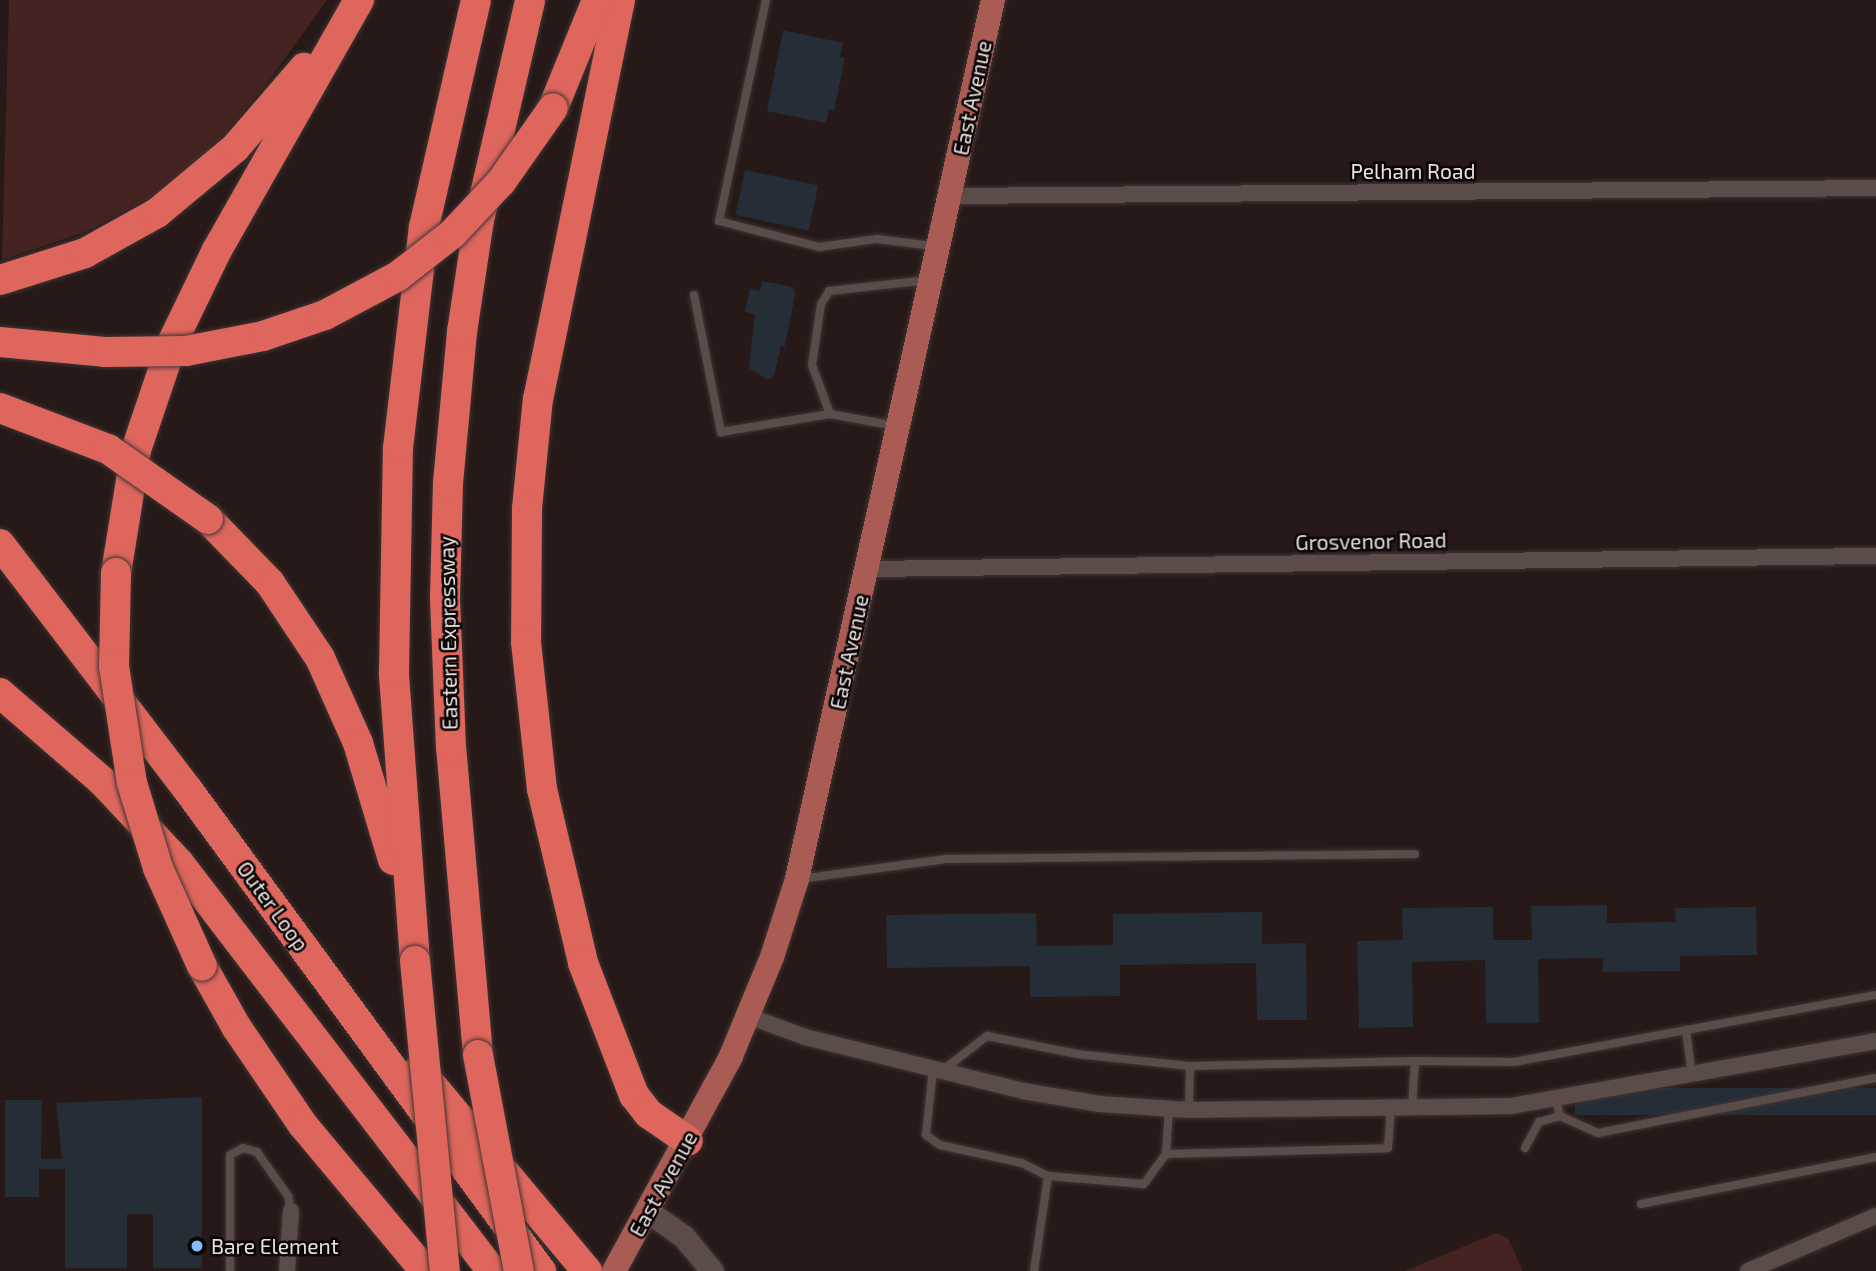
<!DOCTYPE html>
<style>
body{margin:0}
#map{position:relative;width:1876px;height:1271px;overflow:hidden;background:#261918;font-family:"Exo 2",sans-serif}
div>[style]{position:absolute}
.green>*{inset:0;background:#442320}
.building>*{inset:0;background:#252d37;transform-origin:0 0}
.roads{filter:drop-shadow(0 0 2px #3f3534) drop-shadow(0 0 2px #3f3534)}
.lane>*{height:8px;margin:-4px;padding:0 4px;transform-origin:4px;border-radius:4px;background:#5b4b49}
.street>*{height:16px;margin:-8px;padding:0 8px;transform-origin:8px;border-radius:8px;background:#5b4b49}
.secondary>*{height:23px;margin:-11.5px;padding:0 11.5px;transform-origin:11.5px;border-radius:11.5px;background:#5b4b49}
.primary>*{height:24px;margin:-12px;padding:0 12px;transform-origin:12px;border-radius:12px;background:#aa5b54}
.highway>*{height:30px;margin:-15px;padding:0 15px;transform-origin:15px;border-radius:15px;background:#df665c}
.bridges{filter:drop-shadow(0 0 2px #3f3534) drop-shadow(0 0 2px #3f3534)}
.highway-bridge>*{height:30px;margin:-15px;padding:0 15px;transform-origin:15px;border-radius:15px;background:#df665c}
.dots>*{width:19px;height:19px;translate:-50% -50%;box-sizing:border-box;border:4px solid #0b0606;border-radius:50%}
span{translate:-50% -50%;white-space:nowrap;text-align:center;line-height:1.15;-webkit-text-stroke:5px #0b0606;paint-order:stroke}
.street-label{font-size:21px;color:#eae0df}
.poi-label{font-size:21px;color:#eae0df}
.left{translate:0 -50%;text-align:left}
</style>
<div id="map">
<div class="green">
<div style="clip-path:polygon(9px 0,327px 0,263px 89px,214px 146px,151px 197px,85px 232px,2px 260px)"></div>
<div style="clip-path:polygon(1496px 1233px,1508px 1238px,1523px 1271px,1405px 1271px)"></div>
</div>
<div class="building">
<div style="clip-path:polygon(783px 30px,843px 43px,840px 57px,845px 58px,834px 111px,829px 109px,826px 123px,767px 111px)"></div>
<div style="left:745px;top:170px;width:75px;height:46px;rotate:12deg"></div>
<div style="clip-path:polygon(762px 281px,793px 287px,795px 295px,785px 346px,781px 346px,774px 376px,768px 380px,749px 368px,755px 314px,745px 312px,750px 289px,760px 291px)"></div>
<div style="clip-path:polygon(1607px 905px,1607px 923px,1676px 922px,1675px 908px,1756px 907px,1757px 955px,1680px 956px,1680px 971px,1603px 972px,1603px 958px,1538px 959px,1539px 1023px,1486px 1023px,1485px 960px,1412px 962px,1413px 1027px,1359px 1028px,1357px 941px,1403px 940px,1402px 908px,1493px 907px,1493px 940px,1532px 940px,1531px 906px)"></div>
<div style="clip-path:polygon(1262px 912px,1262px 944px,1306px 943px,1307px 1020px,1257px 1020px,1256px 963px,1120px 965px,1120px 996px,1030px 997px,1030px 966px,887px 968px,886px 915px,1036px 913px,1037px 946px,1113px 945px,1113px 914px)"></div>
<div style="left:1876px;top:1088px;width:27px;height:301px;rotate:90deg"></div>
<div style="clip-path:polygon(202px 1097px,202px 1268px,153px 1268px,153px 1214px,127px 1214px,127px 1268px,65px 1268px,65px 1169px,39px 1169px,39px 1197px,5px 1197px,5px 1100px,42px 1100px,41px 1159px,62px 1159px,56px 1103px)"></div>
</div>
<div class="roads">
<div class="lane">
<div style="left:766px;top:0;width:226px;rotate:102deg"></div>
<div style="left:719px;top:221px;width:103px;rotate:14.6deg"></div>
<div style="left:819px;top:247px;width:59px;rotate:-7.9deg"></div>
<div style="left:877px;top:239px;width:57px;rotate:7deg"></div>
<div style="left:694px;top:295px;width:140px;rotate:78.9deg"></div>
<div style="left:721px;top:432px;width:110px;rotate:-9.4deg"></div>
<div style="left:830px;top:414px;width:67px;rotate:10.3deg"></div>
<div style="left:830px;top:414px;width:52px;rotate:-110.2deg"></div>
<div style="left:812px;top:365px;width:62px;rotate:-81.6deg"></div>
<div style="left:821px;top:304px;width:15px;rotate:-58deg"></div>
<div style="left:829px;top:291px;width:100px;rotate:-6.3deg"></div>
<div style="left:800px;top:879px;width:147px;rotate:-7.8deg"></div>
<div style="left:946px;top:859px;width:469px;rotate:-0.6deg"></div>
<div style="left:1686px;top:1030px;width:46px;rotate:82.6deg"></div>
<div style="left:1415px;top:1061px;width:99px;rotate:0.6deg"></div>
<div style="left:1514px;top:1062px;width:368px;rotate:-10.5deg"></div>
<div style="left:933px;top:1069px;width:66px;rotate:96.1deg"></div>
<div style="left:926px;top:1135px;width:17px;rotate:36deg"></div>
<div style="left:940px;top:1145px;width:84px;rotate:12.4deg"></div>
<div style="left:1022px;top:1163px;width:29px;rotate:27deg"></div>
<div style="left:943px;top:1070px;width:56px;rotate:-37.7deg"></div>
<div style="left:987px;top:1036px;width:92px;rotate:11.3deg"></div>
<div style="left:1077px;top:1054px;width:114px;rotate:6.1deg"></div>
<div style="left:1190px;top:1066px;width:225px;rotate:-1.3deg"></div>
<div style="left:1415px;top:1061px;width:46px;rotate:93.7deg"></div>
<div style="left:1556px;top:1101px;width:16px;rotate:75deg"></div>
<div style="left:1560px;top:1116px;width:42px;rotate:24.1deg"></div>
<div style="left:1598px;top:1133px;width:283px;rotate:-11.2deg"></div>
<div style="left:1189px;top:1110px;width:44px;rotate:-88.7deg"></div>
<div style="left:1525px;top:1148px;width:30px;rotate:-62deg"></div>
<div style="left:1539px;top:1122px;width:22px;rotate:-16deg"></div>
<div style="left:1166px;top:1154px;width:45px;rotate:-86.2deg"></div>
<div style="left:1641px;top:1204px;width:240px;rotate:-11.3deg"></div>
<div style="left:230px;top:1271px;width:116px;rotate:-90deg"></div>
<div style="left:230px;top:1155px;width:15px;rotate:-28deg"></div>
<div style="left:243px;top:1148px;width:15px;rotate:16deg"></div>
<div style="left:257px;top:1152px;width:54px;rotate:54.8deg"></div>
<div style="left:288px;top:1196px;width:15px;rotate:79deg"></div>
<div style="left:1034px;top:1271px;width:96px;rotate:-81.6deg"></div>
<div style="left:1048px;top:1176px;width:96px;rotate:4.8deg"></div>
<div style="left:1144px;top:1184px;width:37px;rotate:-54deg"></div>
<div style="left:1166px;top:1154px;width:222px;rotate:-1.5deg"></div>
<div style="left:1388px;top:1148px;width:41px;rotate:-85.8deg"></div>
</div>
<div class="street">
<div style="left:950px;top:196px;width:926px;rotate:-0.49deg"></div>
<div style="left:867px;top:569px;width:1009px;rotate:-0.74deg"></div>
<div style="left:748px;top:1016px;width:61px;rotate:20.2deg"></div>
<div style="left:805px;top:1037px;width:225px;rotate:13.9deg"></div>
<div style="left:1023px;top:1091px;width:78px;rotate:9.6deg"></div>
<div style="left:1100px;top:1104px;width:89px;rotate:3.9deg"></div>
<div style="left:1189px;top:1110px;width:322px;rotate:-0.7deg"></div>
<div style="left:1511px;top:1106px;width:371px;rotate:-10.1deg"></div>
<div style="left:287px;top:1271px;width:60px;rotate:-86.2deg"></div>
<div style="left:1748px;top:1271px;width:139px;rotate:-23.3deg"></div>
</div>
<div class="secondary">
<div style="left:649px;top:1212px;width:43px;rotate:35.5deg"></div>
<div style="left:684px;top:1237px;width:44px;rotate:50.5deg"></div>
</div>
<div class="primary">
<div style="left:614px;top:1271px;width:245px;rotate:-61.4deg"></div>
<div style="left:731px;top:1056px;width:107px;rotate:-67.5deg"></div>
<div style="left:772px;top:957px;width:82px;rotate:-72.2deg"></div>
<div style="left:797px;top:879px;width:901px;rotate:-77.43deg"></div>
</div>
<div class="highway">
<div style="left:620px;top:0;width:406px;rotate:101.6deg"></div>
<div style="left:538px;top:398px;width:112px;rotate:95.7deg"></div>
<div style="left:527px;top:509px;width:133px;rotate:90.4deg"></div>
<div style="left:526px;top:642px;width:148px;rotate:83.8deg"></div>
<div style="left:542px;top:789px;width:179px;rotate:76.7deg"></div>
<div style="left:583px;top:963px;width:142px;rotate:68.9deg"></div>
<div style="left:634px;top:1095px;width:24px;rotate:52deg"></div>
<div style="left:649px;top:1114px;width:47px;rotate:34.7deg"></div>
<div style="left:553px;top:108px;width:117px;rotate:-67.8deg"></div>
<div style="left:0;top:280px;width:89px;rotate:-17.6deg"></div>
<div style="left:85px;top:253px;width:82px;rotate:-29.1deg"></div>
<div style="left:157px;top:213px;width:102px;rotate:-39.8deg"></div>
<div style="left:235px;top:148px;width:106px;rotate:-49.2deg"></div>
<div style="left:208px;top:519px;width:89px;rotate:45.9deg"></div>
<div style="left:270px;top:583px;width:90px;rotate:56.3deg"></div>
<div style="left:320px;top:658px;width:93px;rotate:65.9deg"></div>
<div style="left:358px;top:743px;width:122px;rotate:73.3deg"></div>
<div style="left:0;top:544px;width:310px;rotate:52.6deg"></div>
<div style="left:188px;top:790px;width:597px;rotate:53.73deg"></div>
<div style="left:116px;top:573px;width:125px;rotate:-80.8deg"></div>
<div style="left:136px;top:450px;width:115px;rotate:-71.3deg"></div>
<div style="left:173px;top:341px;width:101px;rotate:-64.2deg"></div>
<div style="left:217px;top:250px;width:288px;rotate:-60.4deg"></div>
<div style="left:0;top:693px;width:135px;rotate:40.8deg"></div>
<div style="left:102px;top:781px;width:112px;rotate:46.8deg"></div>
<div style="left:179px;top:863px;width:514px;rotate:52.51deg"></div>
<div style="left:415px;top:961px;width:289px;rotate:-94.2deg"></div>
<div style="left:394px;top:673px;width:225px;rotate:-89deg"></div>
<div style="left:398px;top:448px;width:223px;rotate:-83.3deg"></div>
<div style="left:424px;top:227px;width:233px;rotate:-77.1deg"></div>
<div style="left:202px;top:966px;width:71px;rotate:60.6deg"></div>
<div style="left:237px;top:1028px;width:117px;rotate:55.8deg"></div>
<div style="left:303px;top:1125px;width:190px;rotate:50.1deg"></div>
<div style="left:478px;top:1055px;width:308px;rotate:-95deg"></div>
<div style="left:451px;top:748px;width:151px;rotate:-92.3deg"></div>
<div style="left:445px;top:597px;width:114px;rotate:-88.5deg"></div>
<div style="left:448px;top:483px;width:152px;rotate:-84.7deg"></div>
<div style="left:462px;top:332px;width:113px;rotate:-81.4deg"></div>
<div style="left:479px;top:220px;width:226px;rotate:-76.9deg"></div>
<div style="left:419px;top:1070px;width:262px;rotate:50.1deg"></div>
</div>
</div>
<div class="bridges">
<div class="highway-bridge">
<div style="left:0;top:342px;width:105px;rotate:5.4deg"></div>
<div style="left:105px;top:352px;width:81px;rotate:-0.7deg"></div>
<div style="left:186px;top:351px;width:78px;rotate:-11deg"></div>
<div style="left:263px;top:336px;width:65px;rotate:-18.7deg"></div>
<div style="left:325px;top:315px;width:83px;rotate:-28.1deg"></div>
<div style="left:398px;top:276px;width:68px;rotate:-37.9deg"></div>
<div style="left:452px;top:234px;width:71px;rotate:-46.7deg"></div>
<div style="left:501px;top:182px;width:90px;rotate:-54.9deg"></div>
<div style="left:0;top:408px;width:116px;rotate:20.8deg"></div>
<div style="left:108px;top:449px;width:122px;rotate:35deg"></div>
<div style="left:116px;top:573px;width:93px;rotate:91.2deg"></div>
<div style="left:114px;top:666px;width:118px;rotate:81.3deg"></div>
<div style="left:132px;top:783px;width:89px;rotate:73deg"></div>
<div style="left:158px;top:868px;width:107px;rotate:65.8deg"></div>
<div style="left:415px;top:961px;width:311px;rotate:84.5deg"></div>
<div style="left:478px;top:1055px;width:220px;rotate:79.3deg"></div>
</div>
</div>
<div class="dots">
<div style="left:197px;top:1246px;background:#86bbfb"></div>
</div>
<div class="street-label">
<span style="left:972px;top:98px;rotate:-78deg">East Avenue</span>
<span style="left:1413px;top:171px">Pelham Road</span>
<span style="left:1371px;top:541px;rotate:-1deg">Grosvenor Road</span>
<span style="left:448px;top:633px;rotate:-91deg">Eastern Expressway</span>
<span style="left:849px;top:652px;rotate:-78deg">East Avenue</span>
<span style="left:273px;top:906px;rotate:54deg">Outer Loop</span>
<span style="left:663px;top:1184px;rotate:-61deg">East Avenue</span>
</div>
<div class="poi-label">
<span class="left" style="left:211px;top:1246px">Bare Element</span>
</div>
</div>
